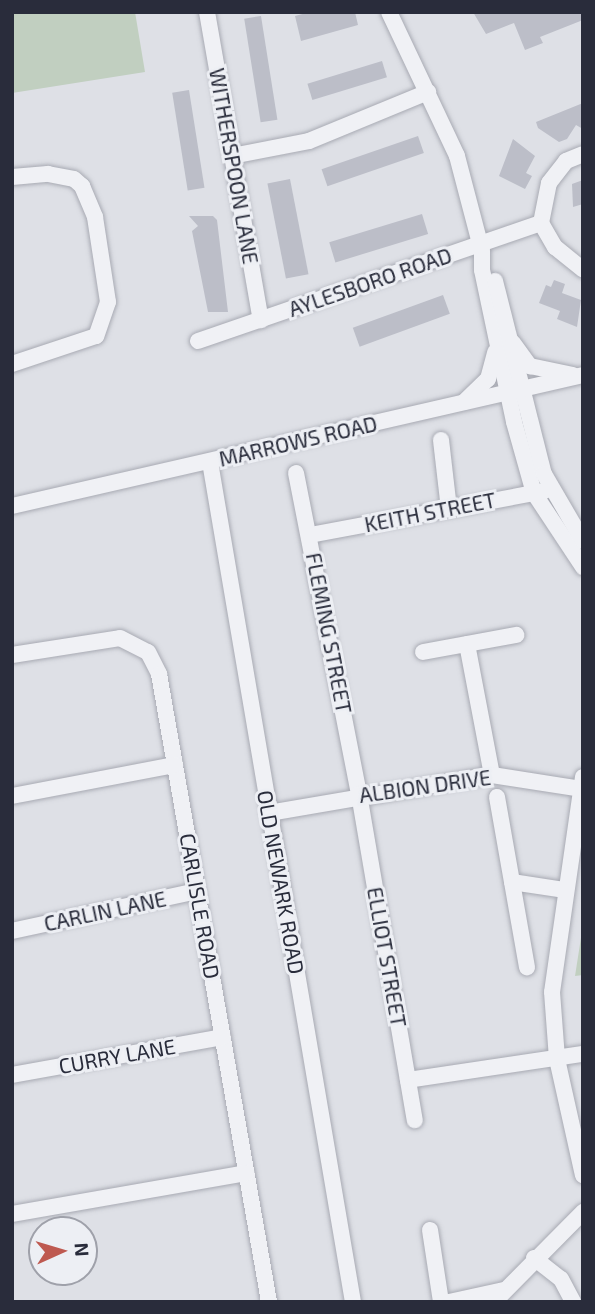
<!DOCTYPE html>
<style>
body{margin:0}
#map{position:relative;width:595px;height:1314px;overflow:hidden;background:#dee0e6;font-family:"Exo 2",sans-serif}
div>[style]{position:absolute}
.green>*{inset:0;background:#c1cfc0}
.building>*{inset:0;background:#bcbec8;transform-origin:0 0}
.roads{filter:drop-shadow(0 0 2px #a8aab3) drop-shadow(0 0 2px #a8aab3)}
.minor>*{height:16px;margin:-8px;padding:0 8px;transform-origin:8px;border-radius:8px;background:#f0f1f5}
span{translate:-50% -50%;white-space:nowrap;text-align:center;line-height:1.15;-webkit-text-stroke:6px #edeff4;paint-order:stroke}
.street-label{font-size:21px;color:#292c3b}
.frame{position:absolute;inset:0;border:14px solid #292c3b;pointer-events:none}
.north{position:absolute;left:28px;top:1216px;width:70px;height:70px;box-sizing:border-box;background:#edeff4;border:2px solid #9fa1aa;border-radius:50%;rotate:86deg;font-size:19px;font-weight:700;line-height:28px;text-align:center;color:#292c3b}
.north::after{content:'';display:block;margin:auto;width:24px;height:32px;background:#be5950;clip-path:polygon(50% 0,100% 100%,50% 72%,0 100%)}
</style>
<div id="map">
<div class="green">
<div style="clip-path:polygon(12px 12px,135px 12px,145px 72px,12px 93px)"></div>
<div style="clip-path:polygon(583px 925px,583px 975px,575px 976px)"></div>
</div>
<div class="building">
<div style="clip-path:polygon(310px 12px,355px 12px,358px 25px,301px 41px,295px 16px)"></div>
<div style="clip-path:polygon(473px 12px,583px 12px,583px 20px,540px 37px,543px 43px,525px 50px,514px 23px,486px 34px)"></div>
<div style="left:261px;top:16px;width:105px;height:17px;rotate:81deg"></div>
<div style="left:382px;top:61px;width:17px;height:78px;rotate:73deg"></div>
<div style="left:189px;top:90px;width:99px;height:17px;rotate:81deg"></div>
<div style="clip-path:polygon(583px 103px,583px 129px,576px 125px,567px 139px,559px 142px,538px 128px,536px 122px)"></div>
<div style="left:418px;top:136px;width:18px;height:102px;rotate:71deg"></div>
<div style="clip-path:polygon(513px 139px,535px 156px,526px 173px,532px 176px,525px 189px,499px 176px)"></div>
<div style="left:290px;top:179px;width:97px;height:23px;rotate:79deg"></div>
<div style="clip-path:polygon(583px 180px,583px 204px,573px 207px,572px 184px)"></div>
<div style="left:422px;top:214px;width:21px;height:97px;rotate:73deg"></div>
<div style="clip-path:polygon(189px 216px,213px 216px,217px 220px,228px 312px,208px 312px,192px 231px,198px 226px)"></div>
<div style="clip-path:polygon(554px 280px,565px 284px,562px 293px,581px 300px,577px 327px,557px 319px,560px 311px,539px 303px,546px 285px,551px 287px)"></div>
<div style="left:443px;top:295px;width:20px;height:96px;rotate:70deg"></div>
</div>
<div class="roads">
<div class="minor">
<div style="left:207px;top:12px;width:313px;rotate:80.1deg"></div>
<div style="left:389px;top:12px;width:159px;rotate:64.7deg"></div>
<div style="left:457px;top:156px;width:98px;rotate:75.3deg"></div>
<div style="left:482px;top:251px;width:19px;rotate:90deg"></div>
<div style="left:482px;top:270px;width:155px;rotate:78.1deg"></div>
<div style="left:514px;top:422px;width:74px;rotate:74.3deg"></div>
<div style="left:534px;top:493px;width:89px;rotate:56.5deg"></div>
<div style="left:232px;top:156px;width:78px;rotate:-11deg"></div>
<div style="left:309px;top:141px;width:129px;rotate:-22.4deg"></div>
<div style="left:12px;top:177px;width:36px;rotate:-5deg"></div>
<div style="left:48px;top:174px;width:26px;rotate:11deg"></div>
<div style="left:74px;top:179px;width:11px;rotate:41deg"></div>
<div style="left:82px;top:186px;width:34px;rotate:67deg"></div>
<div style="left:95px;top:217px;width:86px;rotate:81.3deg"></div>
<div style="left:108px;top:302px;width:36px;rotate:109deg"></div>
<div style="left:96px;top:336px;width:89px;rotate:161.6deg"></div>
<div style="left:541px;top:223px;width:41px;rotate:-78.7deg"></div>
<div style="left:549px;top:183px;width:28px;rotate:-52deg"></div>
<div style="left:566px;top:161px;width:18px;rotate:-22deg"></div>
<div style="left:541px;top:223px;width:28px;rotate:60deg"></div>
<div style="left:555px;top:247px;width:36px;rotate:39deg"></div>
<div style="left:495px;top:281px;width:199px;rotate:75.8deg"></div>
<div style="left:544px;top:474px;width:78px;rotate:59.8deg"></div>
<div style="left:198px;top:341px;width:363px;rotate:-19deg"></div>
<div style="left:513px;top:343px;width:29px;rotate:54deg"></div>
<div style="left:530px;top:366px;width:44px;rotate:11.8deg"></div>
<div style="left:464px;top:402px;width:33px;rotate:-44deg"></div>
<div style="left:488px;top:379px;width:28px;rotate:-75deg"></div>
<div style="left:441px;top:440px;width:69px;rotate:83.4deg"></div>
<div style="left:210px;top:462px;width:852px;rotate:80.34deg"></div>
<div style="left:296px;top:473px;width:327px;rotate:78.9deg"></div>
<div style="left:359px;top:794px;width:331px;rotate:80.3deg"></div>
<div style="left:12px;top:506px;width:586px;rotate:-12.92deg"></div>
<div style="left:310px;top:535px;width:238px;rotate:-10.6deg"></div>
<div style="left:467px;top:644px;width:133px;rotate:79.2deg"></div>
<div style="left:423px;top:652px;width:95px;rotate:-10.4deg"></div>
<div style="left:12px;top:655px;width:109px;rotate:-8.9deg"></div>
<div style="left:120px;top:638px;width:31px;rotate:27deg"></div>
<div style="left:148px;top:652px;width:25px;rotate:63deg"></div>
<div style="left:159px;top:674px;width:638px;rotate:80.06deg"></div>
<div style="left:583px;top:777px;width:217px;rotate:98.2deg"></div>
<div style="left:552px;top:992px;width:67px;rotate:85.7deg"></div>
<div style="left:557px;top:1059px;width:119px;rotate:77.4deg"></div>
<div style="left:12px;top:796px;width:166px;rotate:-10.8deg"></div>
<div style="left:497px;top:797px;width:173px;rotate:80deg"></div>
<div style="left:269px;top:813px;width:226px;rotate:-9.7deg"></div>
<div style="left:492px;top:775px;width:90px;rotate:8.9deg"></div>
<div style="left:512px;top:882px;width:54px;rotate:8.6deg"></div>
<div style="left:12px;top:931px;width:189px;rotate:-12.2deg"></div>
<div style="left:12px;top:1075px;width:214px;rotate:-10.2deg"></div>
<div style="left:408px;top:1080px;width:177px;rotate:-8.5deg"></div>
<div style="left:12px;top:1214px;width:238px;rotate:-9.9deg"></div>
<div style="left:430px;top:1230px;width:73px;rotate:81.3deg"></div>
<div style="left:534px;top:1258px;width:34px;rotate:38deg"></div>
<div style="left:561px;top:1279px;width:26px;rotate:62deg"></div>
<div style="left:449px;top:1302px;width:56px;rotate:-12.3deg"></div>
<div style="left:494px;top:1302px;width:127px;rotate:-45.3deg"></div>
</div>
</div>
<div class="street-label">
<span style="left:234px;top:166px;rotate:80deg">WITHERSPOON LANE</span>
<span style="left:370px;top:282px;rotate:-19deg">AYLESBORO ROAD</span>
<span style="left:298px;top:441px;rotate:-13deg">MARROWS ROAD</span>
<span style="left:430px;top:512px;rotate:-11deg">KEITH STREET</span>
<span style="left:329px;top:633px;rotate:79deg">FLEMING STREET</span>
<span style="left:425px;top:786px;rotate:-8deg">ALBION DRIVE</span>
<span style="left:281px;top:882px;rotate:80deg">OLD NEWARK ROAD</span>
<span style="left:200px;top:906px;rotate:80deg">CARLISLE ROAD</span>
<span style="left:105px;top:911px;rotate:-12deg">CARLIN LANE</span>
<span style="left:387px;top:957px;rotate:80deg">ELLIOT STREET</span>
<span style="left:117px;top:1056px;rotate:-10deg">CURRY LANE</span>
</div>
<div class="frame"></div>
<div class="north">N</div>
</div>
